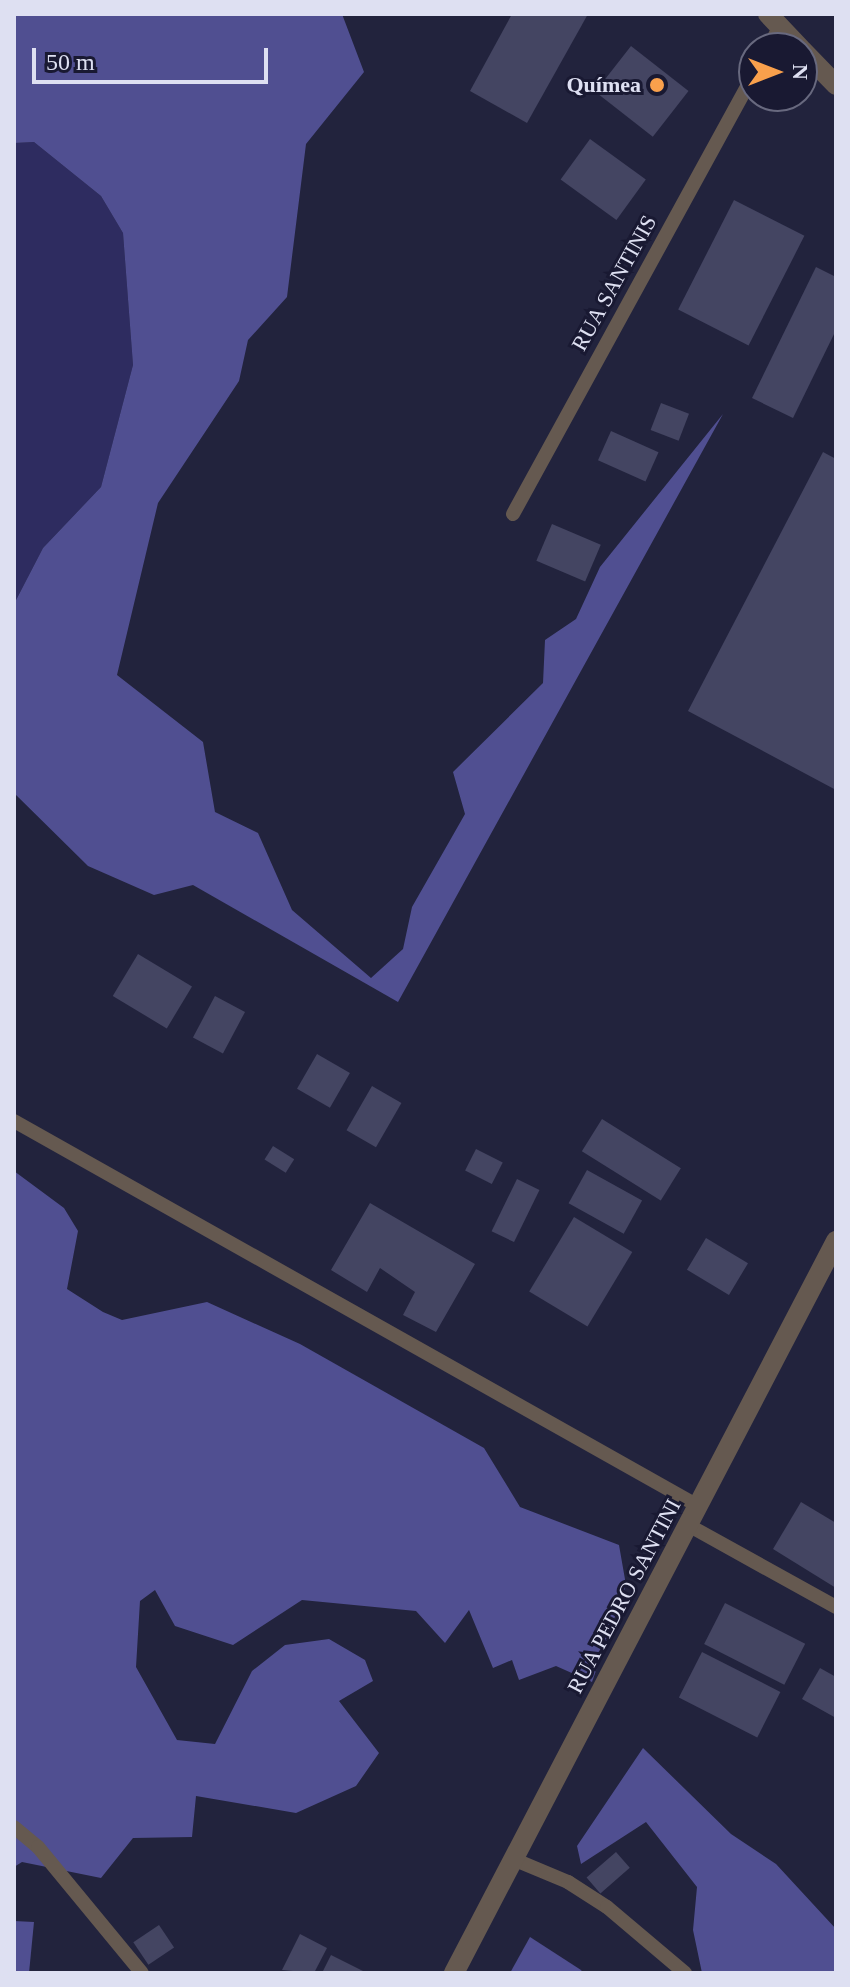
<!DOCTYPE html>
<meta charset="utf-8">
<style>
body{margin:0}
#map{position:relative;width:850px;height:1987px;overflow:hidden;background:#22233d;font-family:Georgia,serif}
div>[style]{position:absolute}
.green>*{inset:0;background:#2e2c60}
.forest>*{inset:0;background:#504f91}
.building>*{inset:0;background:#444562;transform-origin:0 0}
.service>*{height:14px;margin:-7px;padding:0 7px;transform-origin:7px;border-radius:7px;background:#655950}
.minor>*{height:20px;margin:-10px;padding:0 10px;transform-origin:10px;border-radius:10px;background:#655950}
.dots>*{width:22px;height:22px;translate:-50% -50%;box-sizing:border-box;border:4px solid #191932;border-radius:50%}
span{translate:-50% -50%;white-space:nowrap;text-align:center;line-height:1.15;-webkit-text-stroke:6px #191932;paint-order:stroke}
.poi-label{font-size:22px;color:#dee0f2;font-weight:700}
.right{translate:-100% -50%;text-align:right}
.street-label{font-size:22px;color:#dee0f2}
.frame{position:absolute;inset:0;border:16px solid #dee0f2;pointer-events:none}
.north{position:absolute;left:738px;top:32px;width:80px;height:80px;box-sizing:border-box;background:#191932;border:2px solid #68697f;border-radius:50%;rotate:90deg;font-size:22px;font-weight:700;line-height:32px;text-align:center;color:#dee0f2}
.north::after{content:'';display:block;margin:auto;width:28px;height:36px;background:#f9a04c;clip-path:polygon(50% 0,100% 100%,50% 72%,0 100%)}
.scale{position:absolute;left:32px;top:48px;width:236px;height:36px;box-sizing:border-box;border:4px solid #dee0f2;border-top:0;padding-left:10px;font-size:24px;line-height:28px;white-space:nowrap;color:#dee0f2;-webkit-text-stroke:6px #191932;paint-order:stroke}
</style>
<div id="map">
<div class="green">
<div style="clip-path:polygon(34px 142px,101px 196px,123px 233px,133px 365px,101px 487px,43px 548px,14px 604px,14px 143px)"></div>
</div>
<div class="forest">
<div style="clip-path:polygon(14px 14px,342px 14px,364px 72px,306px 144px,287px 297px,248px 340px,239px 381px,158px 503px,117px 675px,203px 742px,215px 812px,258px 833px,292px 910px,371px 978px,403px 949px,412px 907px,465px 814px,453px 772px,543px 683px,545px 640px,576px 619px,600px 567px,723px 414px,398px 1002px,193px 885px,154px 895px,88px 866px,14px 793px,14px 604px,43px 548px,101px 487px,133px 365px,123px 233px,101px 196px,34px 142px,14px 143px)"></div>
<div style="clip-path:polygon(14px 1171px,64px 1208px,78px 1231px,67px 1289px,103px 1312px,122px 1320px,207px 1302px,300px 1344px,484px 1448px,520px 1507px,619px 1545px,626px 1585px,592px 1682px,556px 1666px,519px 1680px,512px 1660px,493px 1668px,469px 1610px,445px 1643px,416px 1611px,302px 1600px,233px 1645px,175px 1626px,155px 1590px,140px 1601px,136px 1667px,177px 1740px,215px 1744px,252px 1671px,285px 1645px,329px 1639px,365px 1660px,373px 1681px,339px 1701px,379px 1753px,356px 1786px,296px 1813px,196px 1796px,192px 1837px,133px 1838px,101px 1878px,22px 1862px,14px 1867px)"></div>
<div style="clip-path:polygon(643px 1748px,731px 1834px,776px 1864px,836px 1929px,836px 1973px,702px 1973px,693px 1930px,697px 1887px,646px 1822px,581px 1864px,577px 1846px)"></div>
<div style="clip-path:polygon(14px 1921px,34px 1922px,29px 1973px,14px 1973px)"></div>
<div style="clip-path:polygon(530px 1937px,581px 1970px,583px 1973px,510px 1973px)"></div>
</div>
<div class="building">
<div style="clip-path:polygon(512px 14px,588px 14px,527px 123px,470px 91px)"></div>
<div style="left:631px;top:46px;width:73px;height:58px;rotate:38deg"></div>
<div style="left:590px;top:139px;width:69px;height:50px;rotate:36deg"></div>
<div style="left:734px;top:200px;width:79px;height:123px;rotate:27deg"></div>
<div style="clip-path:polygon(816px 267px,836px 277px,836px 330px,793px 418px,752px 398px)"></div>
<div style="left:661px;top:403px;width:30px;height:29px;rotate:21deg"></div>
<div style="left:611px;top:431px;width:52px;height:32px;rotate:24deg"></div>
<div style="clip-path:polygon(823px 452px,836px 459px,836px 790px,688px 711px)"></div>
<div style="left:552px;top:524px;width:53px;height:40px;rotate:23deg"></div>
<div style="left:138px;top:954px;width:63px;height:49px;rotate:31deg"></div>
<div style="left:215px;top:996px;width:34px;height:47px;rotate:28deg"></div>
<div style="left:317px;top:1054px;width:38px;height:40px;rotate:30deg"></div>
<div style="left:372px;top:1086px;width:34px;height:51px;rotate:30deg"></div>
<div style="left:602px;top:1119px;width:93px;height:38px;rotate:32deg"></div>
<div style="left:273px;top:1146px;width:25px;height:16px;rotate:32deg"></div>
<div style="left:476px;top:1149px;width:30px;height:24px;rotate:27deg"></div>
<div style="left:587px;top:1170px;width:63px;height:38px;rotate:29deg"></div>
<div style="left:517px;top:1179px;width:25px;height:58px;rotate:26deg"></div>
<div style="clip-path:polygon(370px 1203px,475px 1264px,436px 1332px,403px 1315px,415px 1292px,380px 1268px,367px 1292px,331px 1270px)"></div>
<div style="left:574px;top:1217px;width:68px;height:87px;rotate:31deg"></div>
<div style="left:706px;top:1238px;width:49px;height:37px;rotate:31deg"></div>
<div style="clip-path:polygon(801px 1502px,836px 1523px,836px 1588px,773px 1549px)"></div>
<div style="left:725px;top:1603px;width:90px;height:46px;rotate:27deg"></div>
<div style="left:702px;top:1652px;width:88px;height:51px;rotate:27deg"></div>
<div style="clip-path:polygon(820px 1668px,836px 1677px,836px 1718px,802px 1699px)"></div>
<div style="left:616px;top:1852px;width:21px;height:39px;rotate:49deg"></div>
<div style="left:159px;top:1925px;width:27px;height:31px;rotate:56deg"></div>
<div style="clip-path:polygon(300px 1934px,327px 1948px,314px 1973px,282px 1970px)"></div>
<div style="clip-path:polygon(331px 1955px,367px 1973px,322px 1973px)"></div>
</div>
<div class="service">
<div style="left:768px;top:48px;width:25px;rotate:-61deg"></div>
<div style="left:513px;top:514px;width:502px;rotate:-61.29deg"></div>
<div style="left:14px;top:1121px;width:785px;rotate:29.37deg"></div>
<div style="left:688px;top:1525px;width:169px;rotate:29deg"></div>
<div style="left:14px;top:1827px;width:31px;rotate:40deg"></div>
<div style="left:38px;top:1847px;width:163px;rotate:50.5deg"></div>
<div style="left:513px;top:1859px;width:60px;rotate:22.7deg"></div>
<div style="left:568px;top:1882px;width:46px;rotate:32.7deg"></div>
<div style="left:607px;top:1907px;width:102px;rotate:40.2deg"></div>
</div>
<div class="minor">
<div style="left:768px;top:14px;width:47px;rotate:46.7deg"></div>
<div style="left:802px;top:50px;width:49px;rotate:45.8deg"></div>
<div style="left:454px;top:1973px;width:826px;rotate:-62.44deg"></div>
</div>
<div class="dots">
<div style="left:657px;top:85px;background:#f9a04c"></div>
</div>
<div class="poi-label">
<span class="right" style="left:641px;top:85px">Químea</span>
</div>
<div class="street-label">
<span style="left:614px;top:283px;rotate:-61deg">RUA SANTINIS</span>
<span style="left:624px;top:1596px;rotate:-62deg">RUA PEDRO SANTINI</span>
</div>
<div class="frame"></div>
<div class="north">N</div>
<div class="scale">50 m</div>
</div>
